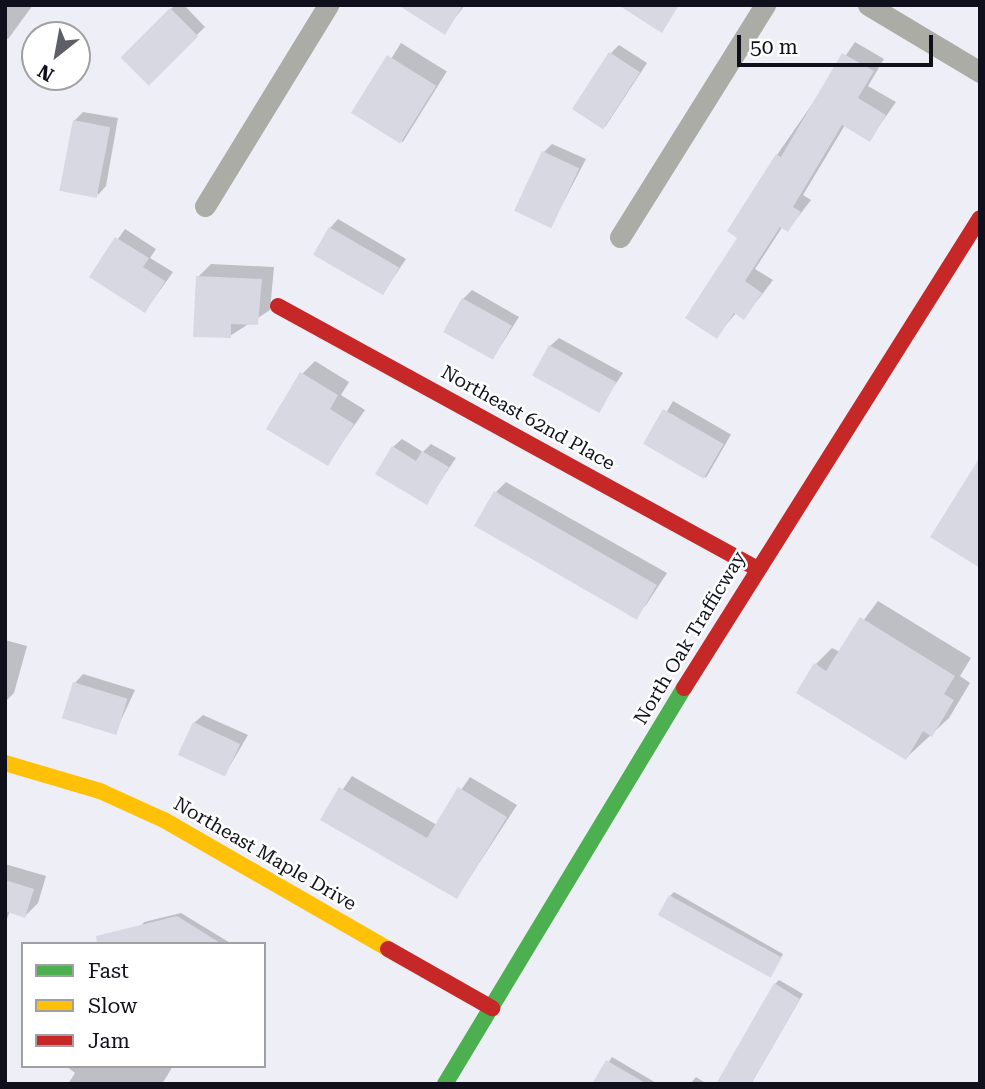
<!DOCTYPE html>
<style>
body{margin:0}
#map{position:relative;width:985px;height:1089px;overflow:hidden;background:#eeeff6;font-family:"Roboto Serif",serif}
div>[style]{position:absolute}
.shadow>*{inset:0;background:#0003;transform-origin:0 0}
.building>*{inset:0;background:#d7d8e2;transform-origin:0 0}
.street>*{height:21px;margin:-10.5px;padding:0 10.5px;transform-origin:10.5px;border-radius:10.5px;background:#acaca7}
.fast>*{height:16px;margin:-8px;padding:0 8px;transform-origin:8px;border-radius:8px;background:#4caf50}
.slow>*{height:16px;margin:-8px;padding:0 8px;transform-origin:8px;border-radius:8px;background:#ffc107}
.jam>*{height:16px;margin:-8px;padding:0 8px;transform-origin:8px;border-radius:8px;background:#c62828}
span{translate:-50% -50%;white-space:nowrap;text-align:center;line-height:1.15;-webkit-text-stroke:5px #fff;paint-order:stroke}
.street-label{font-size:19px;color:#0f101b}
.frame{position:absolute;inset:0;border:7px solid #0f101b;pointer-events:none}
.legend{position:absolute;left:21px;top:942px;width:245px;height:126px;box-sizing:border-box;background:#fff;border:2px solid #9f9fa4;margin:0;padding:9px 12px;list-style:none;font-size:21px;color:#0f101b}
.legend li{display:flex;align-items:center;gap:14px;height:35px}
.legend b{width:35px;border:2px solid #9f9fa4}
.north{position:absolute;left:21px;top:21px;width:70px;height:70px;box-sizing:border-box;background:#fff;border:2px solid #9f9fa4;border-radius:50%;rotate:211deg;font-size:19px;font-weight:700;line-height:28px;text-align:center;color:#0f101b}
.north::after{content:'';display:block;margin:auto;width:24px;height:32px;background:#5d5e68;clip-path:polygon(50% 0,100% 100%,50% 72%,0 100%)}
.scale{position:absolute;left:737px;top:35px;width:196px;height:32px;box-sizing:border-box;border:4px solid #0f101b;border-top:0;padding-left:9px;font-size:21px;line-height:24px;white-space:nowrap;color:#0f101b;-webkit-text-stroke:5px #fff;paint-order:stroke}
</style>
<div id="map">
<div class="shadow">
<div style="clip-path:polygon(5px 5px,33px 5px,8px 39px,5px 37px)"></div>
<div style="clip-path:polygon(175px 5px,184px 5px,205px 27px,148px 83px,123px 57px)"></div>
<div style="clip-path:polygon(419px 5px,465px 5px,444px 32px)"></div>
<div style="clip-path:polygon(855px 42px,884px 59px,868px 86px,896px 102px,870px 139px,845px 125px,803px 195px,811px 200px,788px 230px,783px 226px,755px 269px,773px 280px,744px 318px,736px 313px,717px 336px,740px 238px,777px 155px)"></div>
<div style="left:401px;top:43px;width:54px;height:83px;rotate:32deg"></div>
<div style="clip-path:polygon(619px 45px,647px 63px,605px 127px,611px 53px)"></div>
<div style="clip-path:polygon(83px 112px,118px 118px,106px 186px,98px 195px,74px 121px)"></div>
<div style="clip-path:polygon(552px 144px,586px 159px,551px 226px,544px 152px)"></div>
<div style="clip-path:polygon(338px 219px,406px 259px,383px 293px,330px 228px)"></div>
<div style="clip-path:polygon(125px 229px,156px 249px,150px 258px,173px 272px,145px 311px,92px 276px)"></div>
<div style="clip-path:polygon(211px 264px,274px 267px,270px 310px,230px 336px,198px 277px)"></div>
<div style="clip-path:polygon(472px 290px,519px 317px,493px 358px,463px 299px)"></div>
<div style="clip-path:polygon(559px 338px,623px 373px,598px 410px,550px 346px)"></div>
<div style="clip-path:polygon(315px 361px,349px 382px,341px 395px,365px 410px,327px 464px,302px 374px)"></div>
<div style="left:673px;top:401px;width:67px;height:50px;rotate:30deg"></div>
<div style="clip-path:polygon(402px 439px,423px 452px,431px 444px,456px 458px,426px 502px,393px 447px)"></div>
<div style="clip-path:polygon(506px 482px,667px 573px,646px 605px,635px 616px,496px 492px)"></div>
<div style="clip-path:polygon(878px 601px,971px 658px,960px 676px,970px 683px,949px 718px,906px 758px,816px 664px,832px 648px,840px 652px)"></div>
<div style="clip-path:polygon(5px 640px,27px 646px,14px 693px,5px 702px)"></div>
<div style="clip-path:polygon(83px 674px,135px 690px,115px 733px,75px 683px)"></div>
<div style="clip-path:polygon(203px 715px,248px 735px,225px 774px,194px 723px)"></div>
<div style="clip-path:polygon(352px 776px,437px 825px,470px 777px,517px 805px,457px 897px,322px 820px)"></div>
<div style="clip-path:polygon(5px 864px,46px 876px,38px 903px,25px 916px,10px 911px,5px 924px)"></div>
<div style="clip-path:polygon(674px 892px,783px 954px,773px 972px,670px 896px)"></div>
<div style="clip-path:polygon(181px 913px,232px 944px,129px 944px,144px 922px)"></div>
<div style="clip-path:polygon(779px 980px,803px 994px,751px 1084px,775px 984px)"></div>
<div style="clip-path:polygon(612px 1057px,658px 1084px,594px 1084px)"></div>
<div style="clip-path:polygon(66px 1066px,173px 1066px,162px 1084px,68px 1084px,75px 1073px)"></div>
<div style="clip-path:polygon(696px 1077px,707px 1084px,690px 1084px)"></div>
</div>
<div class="building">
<div style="clip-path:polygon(398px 5px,463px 5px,445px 35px)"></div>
<div style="clip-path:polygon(618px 5px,679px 5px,662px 33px)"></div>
<div style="left:170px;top:8px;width:40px;height:70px;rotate:45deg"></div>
<div style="left:609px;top:52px;width:37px;height:68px;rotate:33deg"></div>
<div style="clip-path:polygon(842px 53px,874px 71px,858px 98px,886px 115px,870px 142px,842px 125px,793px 207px,801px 212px,788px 232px,780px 227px,745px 281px,762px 293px,744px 320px,734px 313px,717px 339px,685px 318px,737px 238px,727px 231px,776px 154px,781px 157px)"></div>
<div style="left:387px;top:55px;width:58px;height:68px;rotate:32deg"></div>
<div style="left:73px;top:120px;width:38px;height:72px;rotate:11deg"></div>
<div style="left:542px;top:151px;width:41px;height:66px;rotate:25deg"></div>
<div style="left:329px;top:227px;width:81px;height:32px;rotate:30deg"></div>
<div style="clip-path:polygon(115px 237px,149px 258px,143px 267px,165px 281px,145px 313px,89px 277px)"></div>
<div style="clip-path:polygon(196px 276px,262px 279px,258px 325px,231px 324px,231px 338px,193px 337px)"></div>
<div style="left:462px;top:298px;width:57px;height:39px;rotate:29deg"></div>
<div style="left:549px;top:345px;width:77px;height:35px;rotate:29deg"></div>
<div style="clip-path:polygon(300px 372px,338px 395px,330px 409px,354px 424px,328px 466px,266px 429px)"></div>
<div style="left:663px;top:409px;width:70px;height:40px;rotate:30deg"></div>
<div style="clip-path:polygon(392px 446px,416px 461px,422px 451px,449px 467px,427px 505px,375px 474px)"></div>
<div style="clip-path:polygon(980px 457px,980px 568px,930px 537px)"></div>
<div style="left:494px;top:491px;width:188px;height:40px;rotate:30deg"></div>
<div style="clip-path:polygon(860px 617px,955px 676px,944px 694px,954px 700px,932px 737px,923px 731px,906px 760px,796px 693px,814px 663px,826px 671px)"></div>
<div style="left:73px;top:682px;width:57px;height:38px;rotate:17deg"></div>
<div style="left:193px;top:722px;width:52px;height:36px;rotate:25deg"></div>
<div style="clip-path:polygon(339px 787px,427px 838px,458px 787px,507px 817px,457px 899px,320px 820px)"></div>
<div style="clip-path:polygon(5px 880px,34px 889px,25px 918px,5px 911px)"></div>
<div style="left:669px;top:895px;width:129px;height:23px;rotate:29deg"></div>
<div style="clip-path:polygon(177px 916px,222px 944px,97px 944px,96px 936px)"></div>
<div style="clip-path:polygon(774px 983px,800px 999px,751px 1084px,716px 1084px)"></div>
<div style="clip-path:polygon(606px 1060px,647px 1084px,592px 1084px)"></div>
</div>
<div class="street">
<div style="left:868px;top:5px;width:131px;rotate:30.9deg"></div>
<div style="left:205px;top:206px;width:236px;rotate:-58.5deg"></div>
<div style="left:620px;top:237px;width:274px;rotate:-58deg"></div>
</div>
<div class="fast">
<div style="left:445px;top:1084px;width:463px;rotate:-58.9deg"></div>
</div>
<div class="slow">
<div style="left:5px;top:763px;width:99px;rotate:16.4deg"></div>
<div style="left:100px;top:791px;width:70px;rotate:24.4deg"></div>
<div style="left:164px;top:820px;width:258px;rotate:29.9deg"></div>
</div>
<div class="jam">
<div style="left:278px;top:306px;width:545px;rotate:28.73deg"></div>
<div style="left:684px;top:688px;width:555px;rotate:-57.8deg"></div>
<div style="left:388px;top:949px;width:120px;rotate:29.6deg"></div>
</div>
<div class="street-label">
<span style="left:528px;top:418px;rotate:29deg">Northeast 62nd Place</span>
<span style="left:690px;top:638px;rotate:-59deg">North Oak Trafficway</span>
<span style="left:265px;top:854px;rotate:30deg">Northeast Maple Drive</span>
</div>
<div class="frame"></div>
<ul class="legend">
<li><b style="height:9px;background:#4caf50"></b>Fast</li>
<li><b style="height:9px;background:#ffc107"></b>Slow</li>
<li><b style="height:9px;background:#c62828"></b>Jam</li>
</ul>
<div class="north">N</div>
<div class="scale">50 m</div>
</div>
